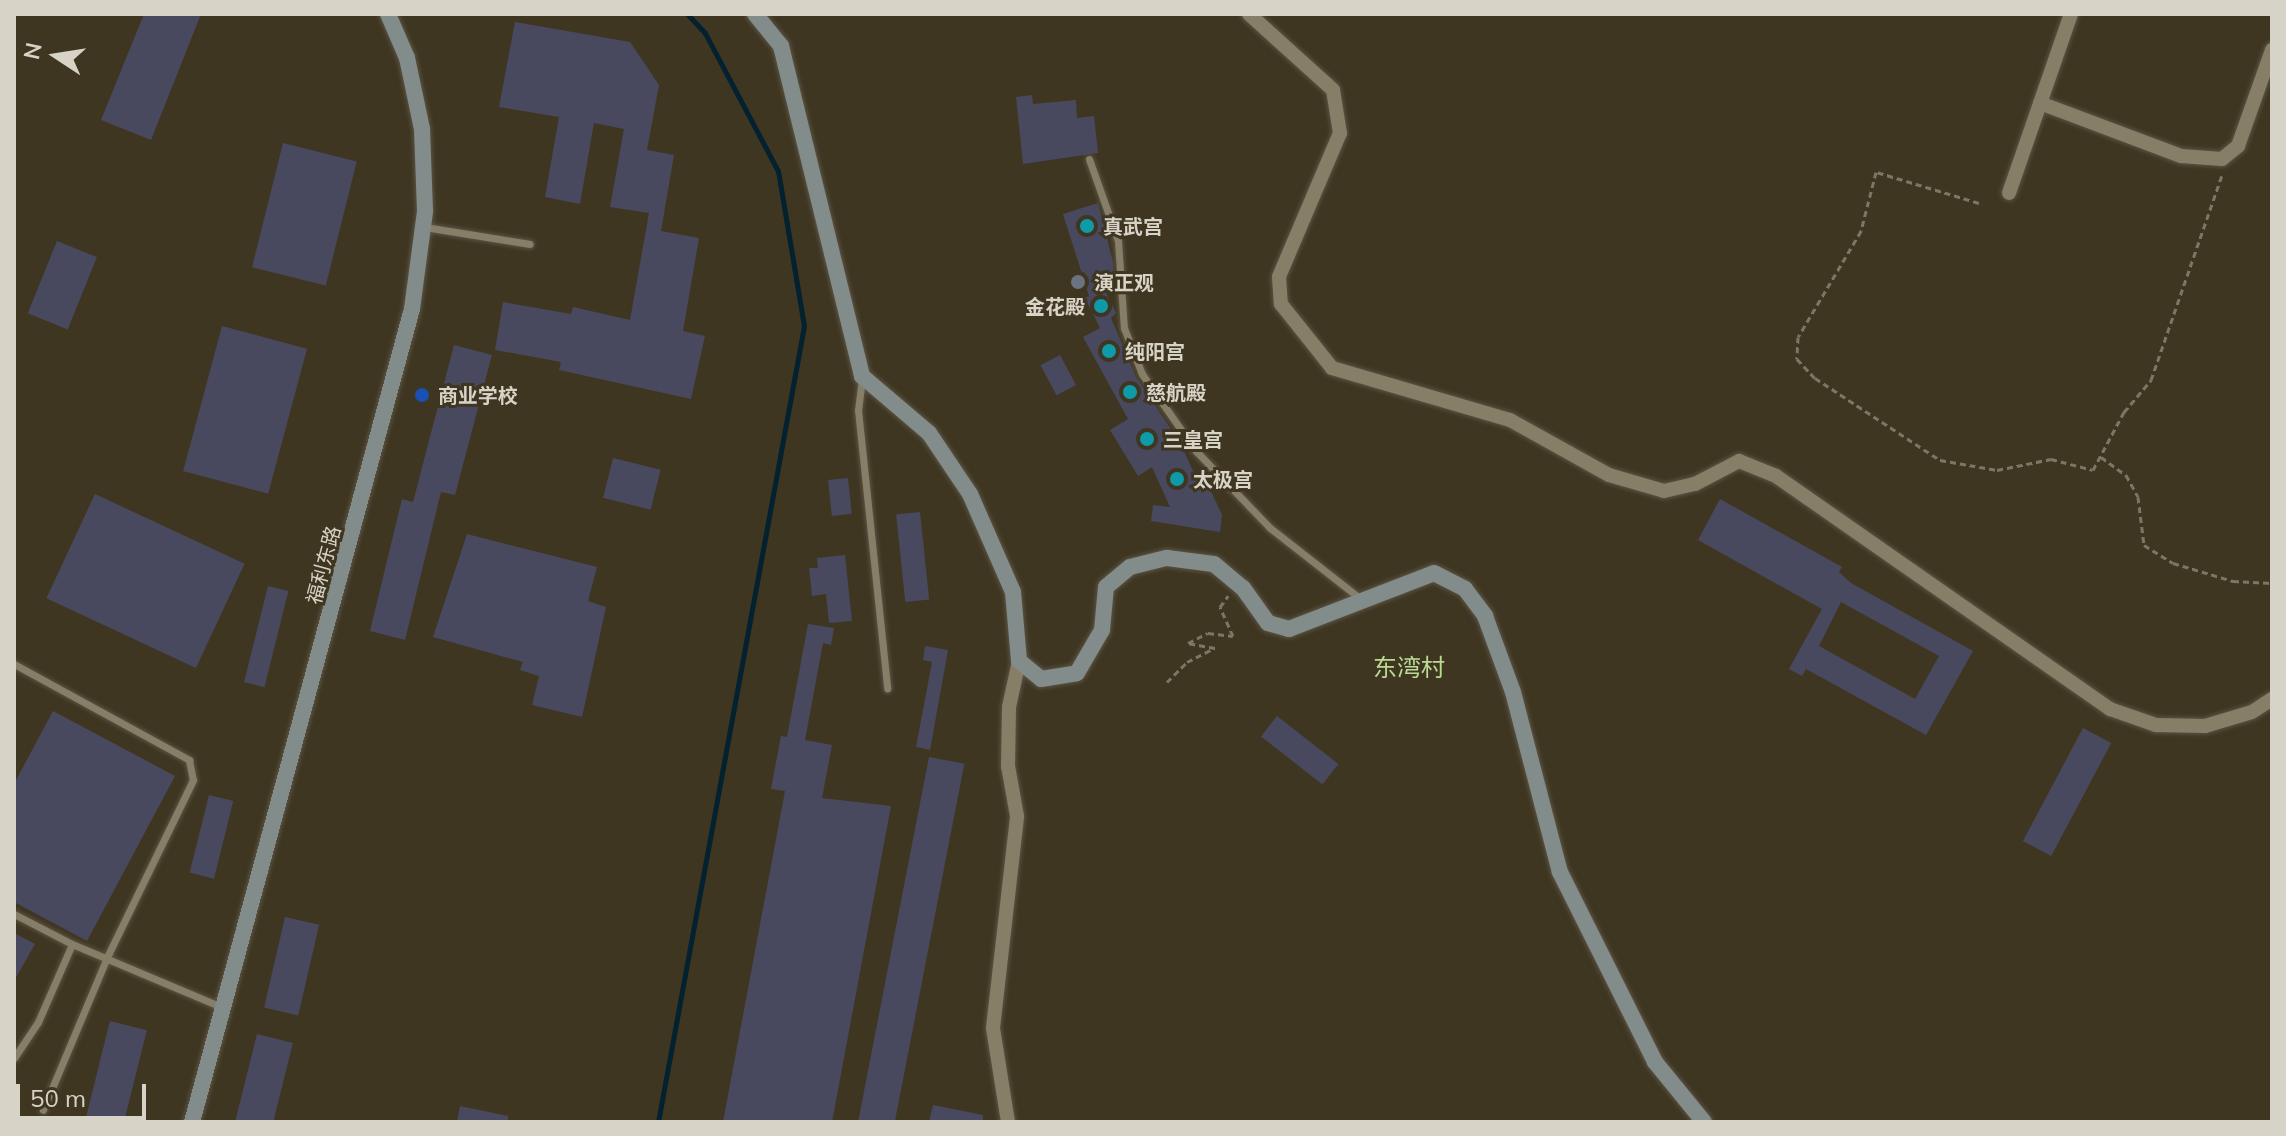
<!DOCTYPE html>
<meta charset="utf-8">
<style>
body{margin:0}
#map{position:relative;width:2286px;height:1136px;overflow:hidden;background:#3f3622;font-family:Mulish,"Noto Sans SC",sans-serif}
div>[style]{position:absolute}
.stream>*{height:5px;margin:-2.5px;padding:0 2.5px;transform-origin:2.5px;border-radius:2.5px;background:#03212f}
.building>*{inset:0;background:#48495e;transform-origin:0 0}
.path>*{height:3px;margin-top:-1.5px;transform-origin:0;background:repeating-linear-gradient(90deg,#7d7665 0 6px,transparent 0 10px)}
.roads{filter:drop-shadow(0 0 2px #5b5443) drop-shadow(0 0 2px #5b5443)}
.service>*{height:7px;margin:-3.5px;padding:0 3.5px;transform-origin:3.5px;border-radius:3.5px;background:#877e68}
.minor>*{height:14px;margin:-7px;padding:0 7px;transform-origin:7px;border-radius:7px;background:#877e68}
.secondary>*{height:16px;margin:-8px;padding:0 8px;transform-origin:8px;border-radius:8px;background:#828d8b}
.dots>*{width:22px;height:22px;translate:-50% -50%;box-sizing:border-box;border:4px solid #3f3622;border-radius:50%}
span{translate:-50% -50%;white-space:nowrap;text-align:center;line-height:1.15;-webkit-text-stroke:6px #3f3622;paint-order:stroke}
.poi-label{font-size:20px;color:#d8d3c7;font-weight:700}
.left{translate:0 -50%;text-align:left}
.right{translate:-100% -50%;text-align:right}
.street-label{font-size:20px;color:#d8d3c7}
.quarter-label{font-size:24px;color:#bada92}
.frame{position:absolute;inset:0;border:16px solid #d8d3c7;pointer-events:none}
.north{position:absolute;left:16px;top:16px;width:80px;height:80px;-webkit-text-stroke:6px #3f3622;paint-order:stroke;rotate:282deg;font-size:22px;font-weight:700;line-height:32px;text-align:center;color:#d8d3c7}
.north::after{content:'';display:block;margin:auto;width:28px;height:36px;background:#d8d3c7;clip-path:polygon(50% 0,100% 100%,50% 72%,0 100%)}
.scale{position:absolute;left:16px;top:1084px;width:130px;height:36px;box-sizing:border-box;border:4px solid #d8d3c7;border-top:0;padding-left:10px;font-size:24px;line-height:28px;white-space:nowrap;color:#d8d3c7;-webkit-text-stroke:6px #3f3622;paint-order:stroke}
</style>
<div id="map">
<div class="stream">
<div style="left:658px;top:1122px;width:809px;rotate:-79.61deg"></div>
<div style="left:804px;top:326px;width:157px;rotate:-99.5deg"></div>
<div style="left:778px;top:171px;width:156px;rotate:-117.9deg"></div>
<div style="left:705px;top:33px;width:26px;rotate:-133deg"></div>
</div>
<div class="building">
<div style="clip-path:polygon(144px 14px,201px 14px,151px 140px,101px 120px)"></div>
<div style="clip-path:polygon(515px 22px,630px 42px,659px 85px,647px 150px,674px 155px,661px 231px,699px 238px,683px 331px,705px 336px,691px 399px,559px 370px,561px 362px,495px 350px,503px 302px,571px 314px,573px 307px,630px 320px,649px 213px,610px 207px,624px 129px,594px 123px,580px 204px,545px 197px,559px 117px,499px 107px)"></div>
<div style="clip-path:polygon(1032px 95px,1033px 104px,1076px 100px,1077px 118px,1094px 116px,1098px 153px,1023px 164px,1016px 97px)"></div>
<div style="left:283px;top:143px;width:76px;height:128px;rotate:14deg"></div>
<div style="clip-path:polygon(1098px 203px,1113px 262px,1114px 276px,1100px 280px,1116px 313px,1111px 318px,1136px 377px,1181px 444px,1202px 492px,1210px 489px,1222px 515px,1220px 532px,1151px 521px,1153px 505px,1170px 507px,1152px 467px,1138px 476px,1110px 430px,1128px 419px,1083px 337px,1100px 328px,1085px 298px,1089px 296px,1063px 214px)"></div>
<div style="left:57px;top:241px;width:43px;height:78px;rotate:22deg"></div>
<div style="left:222px;top:326px;width:88px;height:150px;rotate:15deg"></div>
<div style="clip-path:polygon(454px 345px,492px 355px,455px 495px,441px 492px,405px 640px,370px 631px,402px 499px,413px 502px)"></div>
<div style="left:1060px;top:355px;width:34px;height:22px;rotate:62deg"></div>
<div style="left:613px;top:458px;width:49px;height:41px;rotate:14deg"></div>
<div style="left:848px;top:478px;width:36px;height:20px;rotate:84deg"></div>
<div style="left:95px;top:494px;width:165px;height:115px;rotate:25deg"></div>
<div style="clip-path:polygon(evenodd,1720px 499px,1842px 567px,1839px 572px,1851px 583px,1973px 651px,1926px 735px,1806px 669px,1802px 676px,1789px 669px,1822px 609px,1698px 540px,1720px 499px,1841px 602px,1939px 656px,1915px 699px,1819px 646px,1841px 602px)"></div>
<div style="left:920px;top:512px;width:88px;height:24px;rotate:84deg"></div>
<div style="clip-path:polygon(467px 534px,597px 567px,588px 601px,606px 607px,582px 717px,532px 705px,539px 676px,520px 670px,523px 662px,433px 637px)"></div>
<div style="clip-path:polygon(845px 555px,852px 621px,829px 623px,826px 594px,812px 596px,809px 568px,818px 568px,817px 558px)"></div>
<div style="left:268px;top:586px;width:21px;height:99px;rotate:14deg"></div>
<div style="clip-path:polygon(808px 624px,834px 628px,831px 645px,823px 643px,805px 740px,832px 745px,822px 798px,891px 806px,832px 1122px,723px 1122px,785px 791px,771px 789px,781px 736px,787px 737px)"></div>
<div style="clip-path:polygon(925px 646px,948px 650px,930px 750px,916px 747px,932px 662px,923px 660px)"></div>
<div style="clip-path:polygon(53px 711px,175px 776px,87px 941px,14px 902px,14px 784px)"></div>
<div style="left:1277px;top:716px;width:78px;height:26px;rotate:38deg"></div>
<div style="left:2083px;top:728px;width:32px;height:128px;rotate:28deg"></div>
<div style="left:929px;top:757px;width:36px;height:371px;rotate:11deg"></div>
<div style="left:209px;top:795px;width:25px;height:80px;rotate:14deg"></div>
<div style="left:285px;top:917px;width:35px;height:93px;rotate:13deg"></div>
<div style="clip-path:polygon(14px 933px,35px 944px,14px 981px)"></div>
<div style="left:110px;top:1021px;width:38px;height:104px;rotate:14deg"></div>
<div style="left:257px;top:1034px;width:37px;height:90px;rotate:14deg"></div>
<div style="clip-path:polygon(933px 1105px,983px 1115px,983px 1122px,929px 1122px)"></div>
<div style="clip-path:polygon(460px 1106px,508px 1116px,508px 1122px,457px 1122px)"></div>
</div>
<div class="path">
<div style="left:1979px;top:203px;width:108px;rotate:-163.2deg"></div>
<div style="left:1876px;top:172px;width:61px;rotate:104.3deg"></div>
<div style="left:1861px;top:231px;width:123px;rotate:120.7deg"></div>
<div style="left:1798px;top:337px;width:22px;rotate:93deg"></div>
<div style="left:1797px;top:359px;width:26px;rotate:47deg"></div>
<div style="left:1815px;top:378px;width:149px;rotate:33.3deg"></div>
<div style="left:1940px;top:460px;width:58px;rotate:10deg"></div>
<div style="left:1997px;top:470px;width:55px;rotate:-11.5deg"></div>
<div style="left:2051px;top:459px;width:43px;rotate:14.7deg"></div>
<div style="left:2093px;top:470px;width:66px;rotate:-61.9deg"></div>
<div style="left:2124px;top:412px;width:42px;rotate:-49.8deg"></div>
<div style="left:2151px;top:380px;width:217px;rotate:-70.9deg"></div>
<div style="left:2101px;top:457px;width:31px;rotate:36deg"></div>
<div style="left:2126px;top:475px;width:25px;rotate:61deg"></div>
<div style="left:2138px;top:497px;width:48px;rotate:82.9deg"></div>
<div style="left:2144px;top:545px;width:34px;rotate:32deg"></div>
<div style="left:2173px;top:563px;width:63px;rotate:16.7deg"></div>
<div style="left:2233px;top:581px;width:39px;rotate:3deg"></div>
<div style="left:1167px;top:682px;width:28px;rotate:-45deg"></div>
<div style="left:1187px;top:662px;width:31px;rotate:-27deg"></div>
<div style="left:1215px;top:648px;width:27px;rotate:-170deg"></div>
<div style="left:1188px;top:643px;width:22px;rotate:-27deg"></div>
<div style="left:1208px;top:633px;width:25px;rotate:7deg"></div>
<div style="left:1233px;top:636px;width:32px;rotate:-114deg"></div>
<div style="left:1220px;top:607px;width:14px;rotate:-54deg"></div>
</div>
<div class="roads">
<div class="service">
<div style="left:1089px;top:159px;width:87px;rotate:70.5deg"></div>
<div style="left:1118px;top:241px;width:87px;rotate:86.1deg"></div>
<div style="left:1124px;top:328px;width:49px;rotate:68.6deg"></div>
<div style="left:1142px;top:374px;width:94px;rotate:55deg"></div>
<div style="left:1196px;top:451px;width:107px;rotate:46.1deg"></div>
<div style="left:1270px;top:528px;width:115px;rotate:38deg"></div>
<div style="left:425px;top:227px;width:106px;rotate:9.2deg"></div>
<div style="left:862px;top:378px;width:32px;rotate:97deg"></div>
<div style="left:858px;top:410px;width:280px;rotate:84deg"></div>
<div style="left:14px;top:664px;width:200px;rotate:28.7deg"></div>
<div style="left:189px;top:760px;width:20px;rotate:79deg"></div>
<div style="left:193px;top:780px;width:195px;rotate:115.9deg"></div>
<div style="left:108px;top:955px;width:168px;rotate:112.8deg"></div>
<div style="left:14px;top:914px;width:65px;rotate:27.3deg"></div>
<div style="left:72px;top:944px;width:163px;rotate:22.8deg"></div>
<div style="left:14px;top:1058px;width:43px;rotate:-56.3deg"></div>
<div style="left:38px;top:1022px;width:85px;rotate:-66.4deg"></div>
</div>
<div class="minor">
<div style="left:1249px;top:14px;width:113px;rotate:42.1deg"></div>
<div style="left:1333px;top:90px;width:44px;rotate:80.8deg"></div>
<div style="left:1340px;top:133px;width:156px;rotate:113deg"></div>
<div style="left:1279px;top:277px;width:27px;rotate:86deg"></div>
<div style="left:1281px;top:304px;width:82px;rotate:51.4deg"></div>
<div style="left:1332px;top:368px;width:185px;rotate:16.3deg"></div>
<div style="left:1510px;top:420px;width:113px;rotate:29.1deg"></div>
<div style="left:1609px;top:475px;width:57px;rotate:16.2deg"></div>
<div style="left:1664px;top:491px;width:32px;rotate:-13deg"></div>
<div style="left:1695px;top:484px;width:50px;rotate:-27.6deg"></div>
<div style="left:1739px;top:461px;width:40px;rotate:22deg"></div>
<div style="left:1776px;top:476px;width:407px;rotate:34.9deg"></div>
<div style="left:2110px;top:709px;width:49px;rotate:19.2deg"></div>
<div style="left:2156px;top:725px;width:49px;rotate:1.2deg"></div>
<div style="left:2205px;top:726px;width:49px;rotate:-16.6deg"></div>
<div style="left:2252px;top:712px;width:24px;rotate:-33deg"></div>
<div style="left:2040px;top:103px;width:151px;rotate:20.6deg"></div>
<div style="left:2181px;top:156px;width:41px;rotate:4.2deg"></div>
<div style="left:2222px;top:159px;width:21px;rotate:-39deg"></div>
<div style="left:2238px;top:146px;width:102px;rotate:-70.5deg"></div>
<div style="left:2009px;top:193px;width:189px;rotate:-70.9deg"></div>
<div style="left:1008px;top:1122px;width:95px;rotate:-99.1deg"></div>
<div style="left:993px;top:1028px;width:213px;rotate:-83.5deg"></div>
<div style="left:1017px;top:816px;width:51px;rotate:-100.2deg"></div>
<div style="left:1008px;top:766px;width:59px;rotate:-89deg"></div>
<div style="left:1009px;top:707px;width:47px;rotate:-77.7deg"></div>
</div>
<div class="secondary">
<div style="left:755px;top:14px;width:41px;rotate:50.9deg"></div>
<div style="left:781px;top:46px;width:340px;rotate:76.2deg"></div>
<div style="left:862px;top:376px;width:88px;rotate:40.4deg"></div>
<div style="left:929px;top:433px;width:73px;rotate:56.1deg"></div>
<div style="left:970px;top:494px;width:107px;rotate:66.3deg"></div>
<div style="left:1013px;top:592px;width:69px;rotate:85deg"></div>
<div style="left:1019px;top:661px;width:28px;rotate:39deg"></div>
<div style="left:1041px;top:679px;width:36px;rotate:-9deg"></div>
<div style="left:1077px;top:673px;width:50px;rotate:-59.8deg"></div>
<div style="left:1102px;top:630px;width:43px;rotate:-84.7deg"></div>
<div style="left:1106px;top:587px;width:31px;rotate:-40deg"></div>
<div style="left:1130px;top:567px;width:38px;rotate:-14deg"></div>
<div style="left:1167px;top:558px;width:47px;rotate:7.3deg"></div>
<div style="left:1214px;top:564px;width:38px;rotate:40deg"></div>
<div style="left:1243px;top:588px;width:43px;rotate:54.5deg"></div>
<div style="left:1268px;top:623px;width:22px;rotate:16deg"></div>
<div style="left:1289px;top:629px;width:155px;rotate:-21.1deg"></div>
<div style="left:1434px;top:573px;width:35px;rotate:27deg"></div>
<div style="left:1465px;top:589px;width:34px;rotate:53deg"></div>
<div style="left:1485px;top:616px;width:81px;rotate:69.8deg"></div>
<div style="left:1513px;top:692px;width:186px;rotate:75.4deg"></div>
<div style="left:1560px;top:872px;width:212px;rotate:63.4deg"></div>
<div style="left:1655px;top:1062px;width:77px;rotate:50.8deg"></div>
<div style="left:192px;top:1122px;width:842px;rotate:-74.86deg"></div>
<div style="left:412px;top:309px;width:99px;rotate:-82.4deg"></div>
<div style="left:425px;top:211px;width:82px;rotate:-92.1deg"></div>
<div style="left:422px;top:129px;width:73px;rotate:-101.9deg"></div>
<div style="left:407px;top:58px;width:48px;rotate:-113.4deg"></div>
</div>
</div>
<div class="dots">
<div style="left:1087px;top:226px;background:#0f9aa8"></div>
<div style="left:1078px;top:282px;background:#6b7280"></div>
<div style="left:1101px;top:306px;background:#0f9aa8"></div>
<div style="left:1109px;top:351px;background:#0f9aa8"></div>
<div style="left:1130px;top:392px;background:#0f9aa8"></div>
<div style="left:422px;top:395px;background:#1a4fb4"></div>
<div style="left:1147px;top:439px;background:#0f9aa8"></div>
<div style="left:1177px;top:479px;background:#0f9aa8"></div>
</div>
<div class="poi-label">
<span class="left" style="left:1103px;top:226px">真武宫</span>
<span class="left" style="left:1094px;top:282px">演正观</span>
<span class="right" style="left:1085px;top:306px">金花殿</span>
<span class="left" style="left:1125px;top:351px">纯阳宫</span>
<span class="left" style="left:1146px;top:392px">慈航殿</span>
<span class="left" style="left:438px;top:395px">商业学校</span>
<span class="left" style="left:1163px;top:439px">三皇宫</span>
<span class="left" style="left:1193px;top:479px">太极宫</span>
</div>
<div class="street-label">
<span style="left:323px;top:565px;rotate:-75deg">福利东路</span>
</div>
<div class="quarter-label">
<span style="left:1409px;top:668px">东湾村</span>
</div>
<div class="frame"></div>
<div class="north">N</div>
<div class="scale">50 m</div>
</div>
